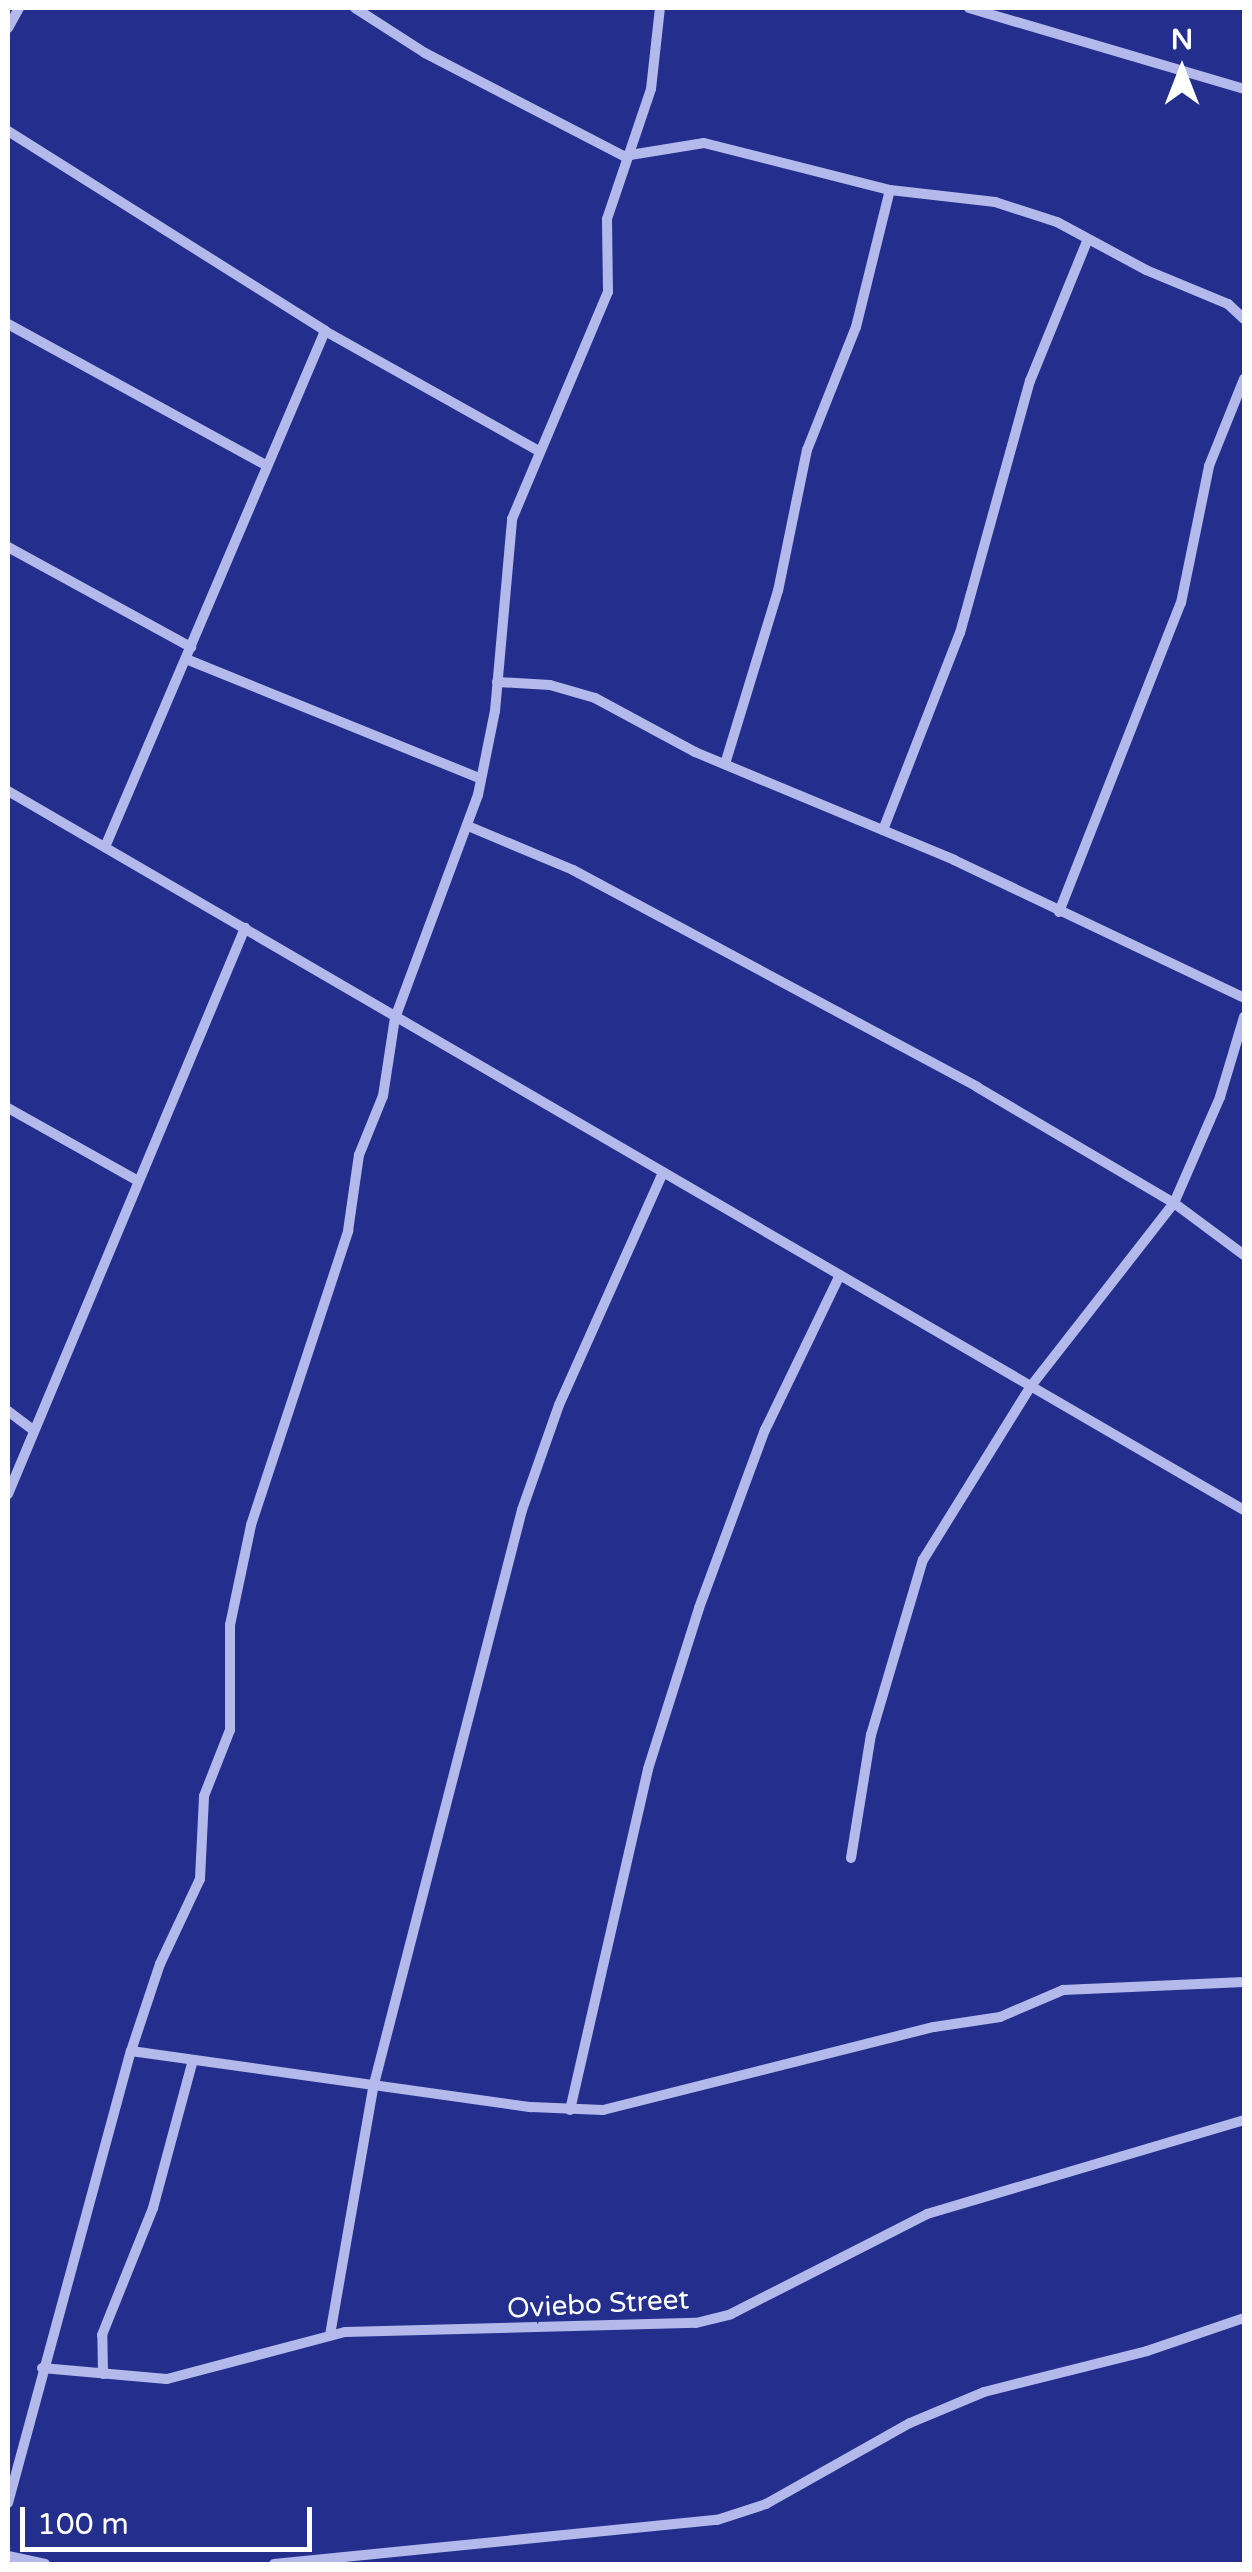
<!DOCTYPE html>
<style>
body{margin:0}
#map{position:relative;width:1252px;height:2572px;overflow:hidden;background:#242f8d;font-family:"Varela Round",sans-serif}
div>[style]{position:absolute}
.minor>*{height:10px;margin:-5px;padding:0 5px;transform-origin:5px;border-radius:5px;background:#b3baeb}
span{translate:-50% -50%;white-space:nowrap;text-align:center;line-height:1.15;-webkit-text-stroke:8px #242f8d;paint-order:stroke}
.street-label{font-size:28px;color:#fff}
.frame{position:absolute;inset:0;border:10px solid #fff;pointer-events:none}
.north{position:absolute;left:1132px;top:20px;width:100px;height:100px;-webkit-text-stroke:8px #242f8d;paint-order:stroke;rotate:0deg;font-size:28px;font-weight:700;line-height:40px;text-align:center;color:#fff}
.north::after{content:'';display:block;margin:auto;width:35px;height:45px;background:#fff;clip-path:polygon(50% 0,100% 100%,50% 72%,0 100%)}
.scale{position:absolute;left:20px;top:2507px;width:292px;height:45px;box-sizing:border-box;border:5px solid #fff;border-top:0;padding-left:12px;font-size:30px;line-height:35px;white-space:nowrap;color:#fff;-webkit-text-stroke:8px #242f8d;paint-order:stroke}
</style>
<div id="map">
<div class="minor">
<div style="left:355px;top:8px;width:83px;rotate:32.7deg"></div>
<div style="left:425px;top:53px;width:224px;rotate:27.4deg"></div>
<div style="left:624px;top:156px;width:81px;rotate:-9.2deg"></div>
<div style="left:704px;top:143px;width:192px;rotate:14.2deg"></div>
<div style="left:890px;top:190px;width:106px;rotate:6.5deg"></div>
<div style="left:995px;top:202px;width:65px;rotate:17.9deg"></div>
<div style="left:1057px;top:222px;width:101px;rotate:28.3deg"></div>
<div style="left:1146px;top:270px;width:89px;rotate:22.5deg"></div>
<div style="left:1228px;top:304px;width:22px;rotate:43deg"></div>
<div style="left:969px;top:8px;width:287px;rotate:16.4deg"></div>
<div style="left:8px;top:28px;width:23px;rotate:-61deg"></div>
<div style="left:8px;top:131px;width:375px;rotate:32.2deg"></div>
<div style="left:325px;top:331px;width:245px;rotate:29.3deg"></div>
<div style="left:8px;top:324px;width:292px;rotate:28.7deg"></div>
<div style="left:8px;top:547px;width:209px;rotate:28.7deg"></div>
<div style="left:186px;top:659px;width:318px;rotate:22.1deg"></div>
<div style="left:497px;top:682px;width:53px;rotate:3.2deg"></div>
<div style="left:550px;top:685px;width:47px;rotate:16.1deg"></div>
<div style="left:595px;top:698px;width:114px;rotate:28.4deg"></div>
<div style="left:695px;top:752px;width:281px;rotate:22.6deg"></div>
<div style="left:954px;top:860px;width:321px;rotate:25.4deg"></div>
<div style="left:725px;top:764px;width:181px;rotate:-73deg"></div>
<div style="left:778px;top:591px;width:144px;rotate:-78.4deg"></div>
<div style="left:807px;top:450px;width:132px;rotate:-68.3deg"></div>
<div style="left:856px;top:327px;width:141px;rotate:-76.1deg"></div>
<div style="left:8px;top:791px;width:1430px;rotate:30.19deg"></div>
<div style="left:468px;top:826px;width:114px;rotate:22.7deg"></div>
<div style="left:573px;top:870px;width:459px;rotate:28.2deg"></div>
<div style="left:977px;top:1087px;width:229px;rotate:30.5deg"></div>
<div style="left:1174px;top:1203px;width:87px;rotate:36.6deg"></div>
<div style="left:883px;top:830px;width:212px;rotate:-68.7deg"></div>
<div style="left:960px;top:633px;width:262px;rotate:-74.5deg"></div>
<div style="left:1030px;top:381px;width:151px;rotate:-67.8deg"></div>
<div style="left:105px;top:847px;width:561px;rotate:-66.91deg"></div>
<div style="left:1059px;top:912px;width:332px;rotate:-68.5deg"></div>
<div style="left:1181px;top:603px;width:140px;rotate:-78.4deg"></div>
<div style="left:1209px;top:466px;width:94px;rotate:-68.1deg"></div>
<div style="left:8px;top:1108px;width:149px;rotate:29.3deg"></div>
<div style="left:8px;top:1411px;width:31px;rotate:37deg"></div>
<div style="left:8px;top:1494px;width:614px;rotate:-67.28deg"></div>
<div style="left:851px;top:1858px;width:125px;rotate:-80.8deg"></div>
<div style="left:871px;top:1735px;width:183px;rotate:-73.5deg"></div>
<div style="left:923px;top:1560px;width:205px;rotate:-58.2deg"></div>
<div style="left:1031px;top:1386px;width:232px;rotate:-52deg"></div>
<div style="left:1174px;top:1203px;width:116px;rotate:-66.5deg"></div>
<div style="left:1220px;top:1097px;width:84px;rotate:-73.3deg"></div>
<div style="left:131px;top:2051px;width:404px;rotate:8deg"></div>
<div style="left:531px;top:2107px;width:72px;rotate:2.4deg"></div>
<div style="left:603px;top:2110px;width:341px;rotate:-14.1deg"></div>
<div style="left:934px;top:2027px;width:67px;rotate:-8.6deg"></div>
<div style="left:1000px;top:2017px;width:69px;rotate:-23.2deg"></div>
<div style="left:1063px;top:1990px;width:181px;rotate:-2.5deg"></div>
<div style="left:570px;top:2110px;width:350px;rotate:-77.1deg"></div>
<div style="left:648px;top:1769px;width:169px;rotate:-72.4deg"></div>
<div style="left:699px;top:1608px;width:190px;rotate:-69.7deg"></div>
<div style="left:765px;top:1430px;width:172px;rotate:-64.2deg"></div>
<div style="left:330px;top:2335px;width:255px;rotate:-80.1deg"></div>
<div style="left:374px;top:2084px;width:593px;rotate:-75.54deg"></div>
<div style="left:522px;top:1510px;width:111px;rotate:-70.6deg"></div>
<div style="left:559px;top:1405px;width:255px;rotate:-65.9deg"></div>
<div style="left:42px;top:2368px;width:125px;rotate:5deg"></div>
<div style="left:167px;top:2379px;width:184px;rotate:-14.8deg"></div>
<div style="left:345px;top:2332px;width:351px;rotate:-1.5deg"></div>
<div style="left:696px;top:2323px;width:36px;rotate:-14deg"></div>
<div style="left:731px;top:2314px;width:220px;rotate:-27deg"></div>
<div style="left:927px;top:2214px;width:331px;rotate:-16.5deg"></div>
<div style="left:103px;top:2374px;width:39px;rotate:-91deg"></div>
<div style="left:102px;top:2335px;width:137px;rotate:-68.1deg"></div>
<div style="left:153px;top:2208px;width:150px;rotate:-74.9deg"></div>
<div style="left:8px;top:2503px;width:468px;rotate:-74.8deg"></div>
<div style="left:131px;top:2051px;width:92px;rotate:-71.6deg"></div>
<div style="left:160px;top:1964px;width:94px;rotate:-64.8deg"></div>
<div style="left:200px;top:1879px;width:83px;rotate:-87.2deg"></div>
<div style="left:204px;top:1796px;width:71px;rotate:-68.5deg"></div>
<div style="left:230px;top:1730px;width:105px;rotate:-90deg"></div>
<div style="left:230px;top:1625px;width:102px;rotate:-78.1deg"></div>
<div style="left:251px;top:1525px;width:310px;rotate:-71.7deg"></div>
<div style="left:348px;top:1231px;width:77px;rotate:-81.8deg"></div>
<div style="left:359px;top:1155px;width:64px;rotate:-67.9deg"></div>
<div style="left:383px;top:1096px;width:79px;rotate:-81.3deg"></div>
<div style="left:395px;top:1018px;width:238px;rotate:-69.6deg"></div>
<div style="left:478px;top:795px;width:86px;rotate:-78.6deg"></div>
<div style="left:495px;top:711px;width:193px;rotate:-84.9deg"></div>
<div style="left:512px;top:519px;width:246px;rotate:-67.1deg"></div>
<div style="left:608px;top:292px;width:73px;rotate:-90.8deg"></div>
<div style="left:607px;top:219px;width:137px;rotate:-71.3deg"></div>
<div style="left:651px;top:89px;width:81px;rotate:-83.7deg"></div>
<div style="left:8px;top:2556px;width:38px;rotate:12deg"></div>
<div style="left:274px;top:2564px;width:445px;rotate:-5.7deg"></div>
<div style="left:717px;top:2520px;width:52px;rotate:-18.1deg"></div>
<div style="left:766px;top:2504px;width:165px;rotate:-29.4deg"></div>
<div style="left:910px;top:2423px;width:80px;rotate:-22.7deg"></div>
<div style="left:984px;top:2392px;width:168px;rotate:-14.1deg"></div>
<div style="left:1147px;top:2351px;width:102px;rotate:-18.8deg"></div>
</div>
<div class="street-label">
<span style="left:598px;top:2304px;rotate:-3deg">Oviebo Street</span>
</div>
<div class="frame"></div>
<div class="north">N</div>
<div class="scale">100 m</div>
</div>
